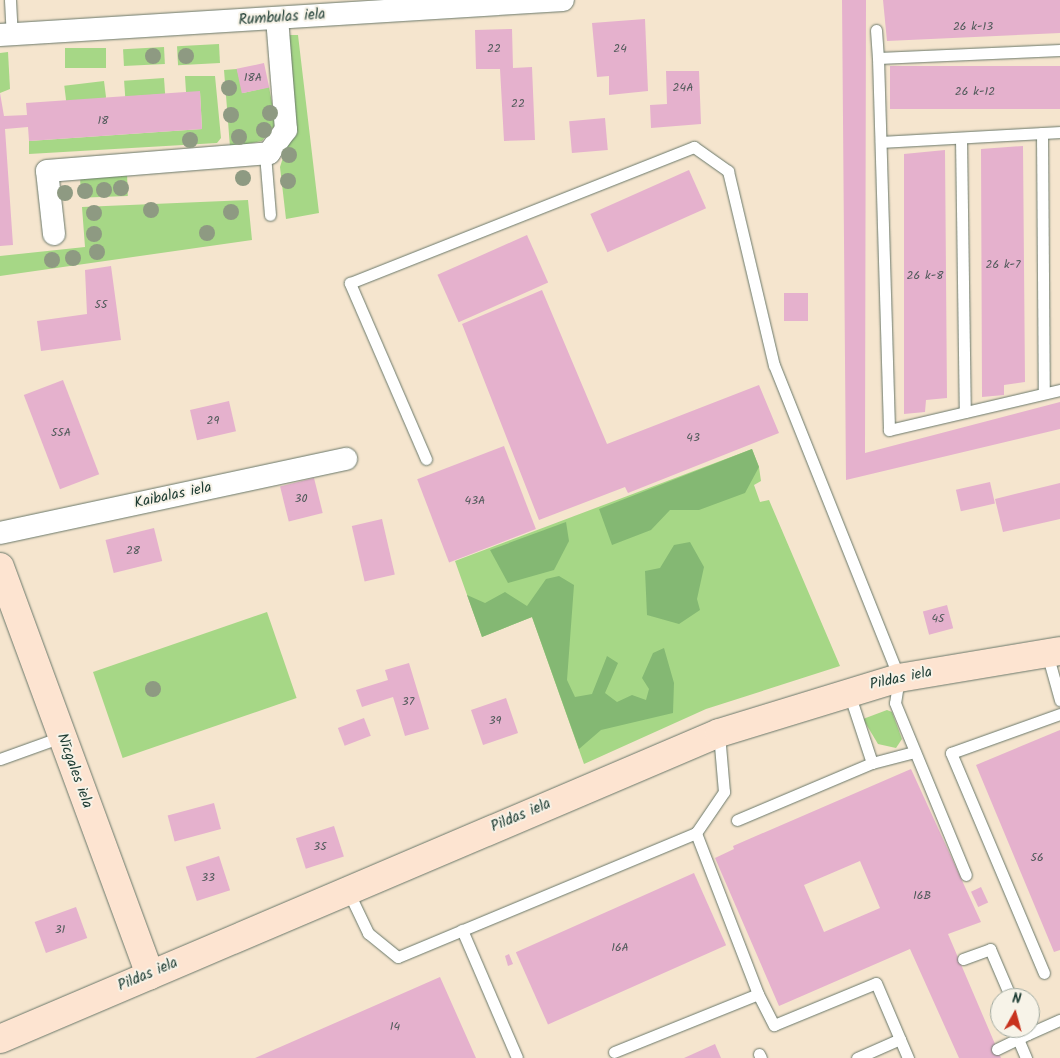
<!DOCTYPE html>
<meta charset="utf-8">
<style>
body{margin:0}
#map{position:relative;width:1060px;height:1058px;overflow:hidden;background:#f5e5ce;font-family:Kalam,sans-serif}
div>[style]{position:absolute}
.green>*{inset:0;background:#a6d786;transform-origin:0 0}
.forest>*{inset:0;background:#84b873}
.building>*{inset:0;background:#e5b1cd;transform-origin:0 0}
.roads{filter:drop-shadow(0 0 1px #6a786a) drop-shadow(0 0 1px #6a786a)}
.lane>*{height:11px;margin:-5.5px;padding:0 5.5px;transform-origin:5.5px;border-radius:5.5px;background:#fff}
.street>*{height:22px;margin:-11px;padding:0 11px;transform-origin:11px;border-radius:11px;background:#fff}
.secondary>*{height:28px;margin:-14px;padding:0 14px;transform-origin:14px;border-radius:14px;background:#fde4d1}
.trees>*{width:16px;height:16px;margin:-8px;border-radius:50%;background:#8e9a82}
span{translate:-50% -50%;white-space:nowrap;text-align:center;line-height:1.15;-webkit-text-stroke:4px #f7f3e8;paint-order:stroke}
.number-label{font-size:12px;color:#505a5a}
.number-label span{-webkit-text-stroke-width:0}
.street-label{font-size:15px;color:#1f3d34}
.north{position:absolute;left:990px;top:988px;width:50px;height:50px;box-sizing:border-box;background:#f7f3e8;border:1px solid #a1aaa0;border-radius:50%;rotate:7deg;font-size:14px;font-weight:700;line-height:20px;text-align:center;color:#1f3d34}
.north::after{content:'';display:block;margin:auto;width:18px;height:22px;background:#c8321e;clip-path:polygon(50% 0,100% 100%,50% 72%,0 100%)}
</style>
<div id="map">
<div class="green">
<div style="clip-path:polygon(288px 35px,298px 35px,319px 213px,286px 219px,280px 167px,292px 129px)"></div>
<div style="left:219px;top:44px;width:19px;height:42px;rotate:87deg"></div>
<div style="left:164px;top:47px;width:17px;height:41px;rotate:87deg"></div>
<div style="left:106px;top:48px;width:20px;height:41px;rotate:90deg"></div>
<div style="clip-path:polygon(8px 52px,10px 89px,0 93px,0 53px)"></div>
<div style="clip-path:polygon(237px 69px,243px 93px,269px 87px,276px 124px,262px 141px,230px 147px,224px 70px)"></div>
<div style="clip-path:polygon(185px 76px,215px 76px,221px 138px,217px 143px,29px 154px,29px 141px,202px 129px,200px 92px,186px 92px)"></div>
<div style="left:164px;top:78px;width:16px;height:40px;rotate:86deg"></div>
<div style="left:104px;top:81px;width:17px;height:40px;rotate:83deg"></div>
<div style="left:127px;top:173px;width:23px;height:47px;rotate:88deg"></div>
<div style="clip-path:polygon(248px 200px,252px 240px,0 276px,0 256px,85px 247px,82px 207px)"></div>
<div style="clip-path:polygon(752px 449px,759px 467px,761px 481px,754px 485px,760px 502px,769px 500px,840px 666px,706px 709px,584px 764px,532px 617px,482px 637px,455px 561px)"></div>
<div style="left:267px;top:612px;width:91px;height:184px;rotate:71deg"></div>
<div style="clip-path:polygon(887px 710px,892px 712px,902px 739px,896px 748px,878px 744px,863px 719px)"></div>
</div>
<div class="forest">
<div style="clip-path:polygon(752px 449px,759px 467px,745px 493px,699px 510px,670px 510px,651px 530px,612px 545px,599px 509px)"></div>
<div style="clip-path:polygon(566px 522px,569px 541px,554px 570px,508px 583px,490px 550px)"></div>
<div style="clip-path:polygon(690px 542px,704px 567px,697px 599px,700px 610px,679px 624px,647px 615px,645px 571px,660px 568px,674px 545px)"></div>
<div style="clip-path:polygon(559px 576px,574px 585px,567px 680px,575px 697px,592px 694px,607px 656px,618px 663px,605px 693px,617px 702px,632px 695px,646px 700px,649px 689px,642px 678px,653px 653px,664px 648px,674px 683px,673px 713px,601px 730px,579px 749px,532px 617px,482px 637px,467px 595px,485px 603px,505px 592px,527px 606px,546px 579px)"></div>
</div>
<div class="building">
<div style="clip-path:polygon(842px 0,866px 0,865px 453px,1060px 402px,1060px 429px,846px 480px)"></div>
<div style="clip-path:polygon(883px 0,1060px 0,1060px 33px,887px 41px)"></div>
<div style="clip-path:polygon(645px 19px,648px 91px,609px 95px,609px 76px,597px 77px,592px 23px)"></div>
<div style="clip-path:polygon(512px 29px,513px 68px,532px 67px,535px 140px,504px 141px,500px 69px,476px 69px,475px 30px)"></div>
<div style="left:264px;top:63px;width:25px;height:28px;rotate:78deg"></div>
<div style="left:1060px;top:66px;width:43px;height:170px;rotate:90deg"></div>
<div style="clip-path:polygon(666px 71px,699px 71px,701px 124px,651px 128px,650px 105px,667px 104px)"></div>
<div style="clip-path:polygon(200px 91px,202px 129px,29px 141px,28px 127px,5px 129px,13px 245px,0 246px,0 93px,4px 116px,27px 115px,26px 103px)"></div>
<div style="left:605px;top:118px;width:32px;height:36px;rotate:85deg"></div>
<div style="clip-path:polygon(1023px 146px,1025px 382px,1004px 385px,1004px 395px,982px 397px,981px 149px)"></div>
<div style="clip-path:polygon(945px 150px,947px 398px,926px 400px,925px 412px,904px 414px,904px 154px)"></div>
<div style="left:689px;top:170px;width:42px;height:108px;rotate:66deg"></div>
<div style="left:527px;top:235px;width:52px;height:98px;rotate:66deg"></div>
<div style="clip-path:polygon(111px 266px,121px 340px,41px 351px,37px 321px,87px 314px,85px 270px)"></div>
<div style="clip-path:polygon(542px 290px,607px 444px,759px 385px,779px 433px,628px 493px,625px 487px,539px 520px,462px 324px)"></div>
<div style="left:808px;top:293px;width:28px;height:24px;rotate:90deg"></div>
<div style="left:63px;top:380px;width:101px;height:42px;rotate:69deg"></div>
<div style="left:229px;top:401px;width:31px;height:40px;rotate:77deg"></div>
<div style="left:504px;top:446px;width:89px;height:93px;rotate:69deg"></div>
<div style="left:314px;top:478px;width:36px;height:35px;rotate:76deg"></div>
<div style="left:990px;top:482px;width:22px;height:35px;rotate:77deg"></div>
<div style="clip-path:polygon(1060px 483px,1060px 519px,1003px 532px,995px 499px)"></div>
<div style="left:382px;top:519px;width:57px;height:31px;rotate:77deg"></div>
<div style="left:154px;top:528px;width:34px;height:50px;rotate:76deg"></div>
<div style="left:947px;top:605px;width:24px;height:25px;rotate:75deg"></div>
<div style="clip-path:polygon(409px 663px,429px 729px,405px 736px,393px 697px,362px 707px,356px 690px,388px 680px,385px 670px)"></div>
<div style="left:506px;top:698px;width:37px;height:37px;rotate:71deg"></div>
<div style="left:364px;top:718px;width:19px;height:28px;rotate:69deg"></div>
<div style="clip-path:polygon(1060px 730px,1060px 950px,1054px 952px,976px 765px)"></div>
<div style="clip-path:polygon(evenodd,911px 769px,981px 922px,948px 934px,1001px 1058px,959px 1058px,910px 949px,779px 1006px,715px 858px,734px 849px,733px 846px,911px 769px,860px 861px,880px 908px,824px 932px,804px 885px,860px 861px)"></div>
<div style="left:214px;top:803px;width:27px;height:48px;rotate:75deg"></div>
<div style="left:334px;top:826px;width:32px;height:40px;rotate:72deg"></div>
<div style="left:219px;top:856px;width:36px;height:35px;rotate:72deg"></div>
<div style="left:694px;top:873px;width:79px;height:195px;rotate:66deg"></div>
<div style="left:981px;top:887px;width:17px;height:11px;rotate:65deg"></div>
<div style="left:76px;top:907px;width:33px;height:44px;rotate:70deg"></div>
<div style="clip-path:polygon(509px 954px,513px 964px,508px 966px,505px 956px)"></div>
<div style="clip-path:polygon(440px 977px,476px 1058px,255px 1058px,399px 995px)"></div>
<div style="clip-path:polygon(715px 1044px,721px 1058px,684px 1058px)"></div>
</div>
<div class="roads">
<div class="lane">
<div style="left:10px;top:0;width:35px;rotate:87deg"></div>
<div style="left:876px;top:30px;width:28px;rotate:86deg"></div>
<div style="left:1060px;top:50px;width:182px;rotate:177.5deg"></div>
<div style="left:878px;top:58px;width:372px;rotate:88.3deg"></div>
<div style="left:889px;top:430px;width:176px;rotate:-13.2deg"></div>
<div style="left:1042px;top:133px;width:260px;rotate:89.6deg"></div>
<div style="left:961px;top:138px;width:274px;rotate:89.2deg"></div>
<div style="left:881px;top:142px;width:179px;rotate:-3.2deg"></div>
<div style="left:265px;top:154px;width:61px;rotate:85.3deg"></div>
<div style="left:426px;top:459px;width:192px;rotate:-113.4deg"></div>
<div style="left:350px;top:283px;width:370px;rotate:-21.6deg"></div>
<div style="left:694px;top:147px;width:42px;rotate:35.2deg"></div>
<div style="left:728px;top:171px;width:199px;rotate:76.7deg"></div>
<div style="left:774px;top:365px;width:337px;rotate:68.2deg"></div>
<div style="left:899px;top:678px;width:25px;rotate:99deg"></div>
<div style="left:895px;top:703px;width:186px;rotate:67.6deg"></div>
<div style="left:1047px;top:653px;width:49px;rotate:74.5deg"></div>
<div style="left:0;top:759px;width:65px;rotate:-19.8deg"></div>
<div style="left:872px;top:763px;width:43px;rotate:-14.7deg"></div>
<div style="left:737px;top:820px;width:147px;rotate:-22.9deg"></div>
<div style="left:872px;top:763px;width:74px;rotate:-108.2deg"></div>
<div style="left:348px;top:891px;width:47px;rotate:64.5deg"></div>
<div style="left:368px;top:933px;width:38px;rotate:39deg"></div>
<div style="left:398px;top:957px;width:323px;rotate:-22.6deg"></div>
<div style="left:696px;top:833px;width:50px;rotate:-55.7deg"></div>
<div style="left:724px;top:792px;width:58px;rotate:-94.9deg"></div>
<div style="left:462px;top:930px;width:139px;rotate:66.7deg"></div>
<div style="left:963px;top:959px;width:29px;rotate:-20deg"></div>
<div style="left:990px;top:949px;width:53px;rotate:66.8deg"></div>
<div style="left:1044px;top:973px;width:239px;rotate:-112.9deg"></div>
<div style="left:951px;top:753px;width:116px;rotate:-19.7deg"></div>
<div style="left:758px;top:994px;width:35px;rotate:63deg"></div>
<div style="left:774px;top:1025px;width:110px;rotate:-22.4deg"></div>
<div style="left:876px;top:983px;width:82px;rotate:66.9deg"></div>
<div style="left:1024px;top:1028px;width:7px;rotate:56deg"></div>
<div style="left:1028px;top:1034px;width:35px;rotate:-24deg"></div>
<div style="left:1018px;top:1039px;width:21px;rotate:67deg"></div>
<div style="left:997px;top:1049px;width:34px;rotate:-26deg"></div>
<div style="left:614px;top:1052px;width:155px;rotate:-21.9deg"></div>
<div style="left:758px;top:994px;width:173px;rotate:-111.1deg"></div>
<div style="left:759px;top:1054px;width:4px;rotate:63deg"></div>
<div style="left:857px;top:1058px;width:47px;rotate:-23.8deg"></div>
</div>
<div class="street">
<div style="left:0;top:35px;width:564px;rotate:-3.56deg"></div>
<div style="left:54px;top:234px;width:63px;rotate:-96.3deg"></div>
<div style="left:47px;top:171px;width:223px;rotate:-4.6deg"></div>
<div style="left:269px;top:153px;width:29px;rotate:-54deg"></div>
<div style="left:286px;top:130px;width:112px;rotate:-94.6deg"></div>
<div style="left:0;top:533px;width:354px;rotate:-12.1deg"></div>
</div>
<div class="secondary">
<div style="left:0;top:567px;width:435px;rotate:69.8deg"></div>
<div style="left:0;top:1039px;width:781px;rotate:-23.05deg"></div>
<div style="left:719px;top:733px;width:188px;rotate:-17deg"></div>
<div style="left:899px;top:678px;width:163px;rotate:-9.5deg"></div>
</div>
</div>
<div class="trees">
<div style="left:153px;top:56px"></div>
<div style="left:186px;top:56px"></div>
<div style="left:229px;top:88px"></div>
<div style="left:270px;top:113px"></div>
<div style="left:231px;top:115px"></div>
<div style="left:264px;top:130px"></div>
<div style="left:239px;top:137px"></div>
<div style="left:190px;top:140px"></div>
<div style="left:289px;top:155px"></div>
<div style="left:243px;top:178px"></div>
<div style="left:288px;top:181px"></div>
<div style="left:121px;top:188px"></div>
<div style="left:104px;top:190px"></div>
<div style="left:85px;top:191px"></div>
<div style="left:65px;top:193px"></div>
<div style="left:151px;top:210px"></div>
<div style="left:231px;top:212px"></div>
<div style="left:94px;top:213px"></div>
<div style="left:207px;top:233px"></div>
<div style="left:94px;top:234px"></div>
<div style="left:97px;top:252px"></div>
<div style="left:73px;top:258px"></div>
<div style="left:52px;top:260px"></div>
<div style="left:153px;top:689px"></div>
</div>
<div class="number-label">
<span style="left:973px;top:27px">26 k-13</span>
<span style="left:494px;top:49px">22</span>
<span style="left:620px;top:49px">24</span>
<span style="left:253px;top:78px">18A</span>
<span style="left:683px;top:88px">24A</span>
<span style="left:975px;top:92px">26 k-12</span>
<span style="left:518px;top:104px">22</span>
<span style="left:103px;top:121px">18</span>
<span style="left:1003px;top:265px">26 k-7</span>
<span style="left:925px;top:276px">26 k-8</span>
<span style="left:101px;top:305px">55</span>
<span style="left:213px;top:421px">29</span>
<span style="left:61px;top:433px">55A</span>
<span style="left:693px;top:438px">43</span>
<span style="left:301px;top:499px">30</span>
<span style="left:475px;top:501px">43A</span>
<span style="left:133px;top:551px">28</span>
<span style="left:938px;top:619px">45</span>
<span style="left:408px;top:702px">37</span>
<span style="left:495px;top:721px">39</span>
<span style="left:320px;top:847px">35</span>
<span style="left:1037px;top:858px">56</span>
<span style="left:208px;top:878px">33</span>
<span style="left:922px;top:896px">16B</span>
<span style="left:60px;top:930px">31</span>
<span style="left:620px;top:948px">16A</span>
<span style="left:395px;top:1027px">14</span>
</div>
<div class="street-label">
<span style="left:282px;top:18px;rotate:-4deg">Rumbulas iela</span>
<span style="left:173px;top:496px;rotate:-12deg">Kaibalas iela</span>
<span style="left:901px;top:679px;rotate:-12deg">Pildas iela</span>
<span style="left:74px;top:771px;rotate:70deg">Nīcgales iela</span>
<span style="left:521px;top:816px;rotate:-23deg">Pildas iela</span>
<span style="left:148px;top:975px;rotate:-23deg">Pildas iela</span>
</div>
<div class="north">N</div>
</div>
